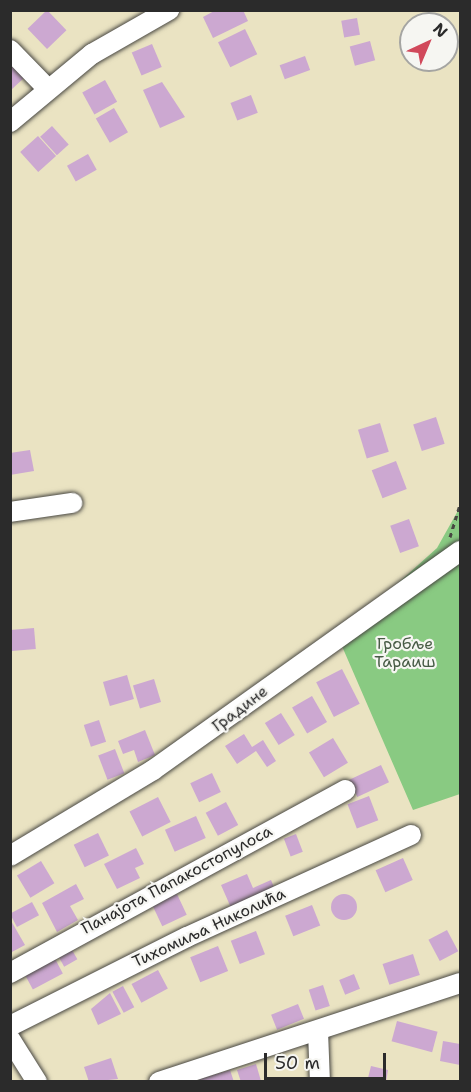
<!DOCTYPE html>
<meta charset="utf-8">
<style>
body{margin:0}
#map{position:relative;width:471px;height:1092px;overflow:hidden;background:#eae3c2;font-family:"Shantell Sans",sans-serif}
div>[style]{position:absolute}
.green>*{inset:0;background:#89ca82}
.building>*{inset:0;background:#cca8d1;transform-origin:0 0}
.round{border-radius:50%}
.path>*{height:3px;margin-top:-1.5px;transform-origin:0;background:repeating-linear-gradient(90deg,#484742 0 4.5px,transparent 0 9px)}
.roads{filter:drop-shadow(0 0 2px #484742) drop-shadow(0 0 2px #484742)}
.minor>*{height:20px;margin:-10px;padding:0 10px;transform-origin:10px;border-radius:10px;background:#fff}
span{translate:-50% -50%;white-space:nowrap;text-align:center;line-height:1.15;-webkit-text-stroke:4.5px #f6f6f2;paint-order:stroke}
.park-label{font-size:16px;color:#475b45}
.street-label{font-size:16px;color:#2b2b2b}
.frame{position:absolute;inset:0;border:12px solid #2b2b2b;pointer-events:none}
.north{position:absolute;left:399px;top:12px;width:60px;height:60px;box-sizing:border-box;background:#f6f6f2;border:2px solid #a5a5a2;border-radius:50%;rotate:44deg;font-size:16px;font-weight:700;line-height:24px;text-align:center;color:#2b2b2b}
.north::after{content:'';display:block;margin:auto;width:21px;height:27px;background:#d1495b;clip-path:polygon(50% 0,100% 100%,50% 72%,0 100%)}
.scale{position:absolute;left:264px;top:1053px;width:122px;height:27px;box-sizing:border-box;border:3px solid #2b2b2b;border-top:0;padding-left:8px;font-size:18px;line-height:21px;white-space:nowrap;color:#2b2b2b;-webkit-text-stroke:4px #f6f6f2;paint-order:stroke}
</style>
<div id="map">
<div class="green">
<div style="clip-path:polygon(460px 507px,460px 794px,413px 810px,338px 637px,437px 548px)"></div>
</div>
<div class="building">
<div style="left:47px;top:10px;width:28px;height:27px;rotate:46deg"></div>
<div style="clip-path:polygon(216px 10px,243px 10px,248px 21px,213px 38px,203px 17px)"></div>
<div style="left:357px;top:18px;width:17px;height:16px;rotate:80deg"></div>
<div style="left:245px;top:29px;width:28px;height:30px;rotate:64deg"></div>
<div style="left:370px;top:41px;width:20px;height:21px;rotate:75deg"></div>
<div style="left:152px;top:44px;width:25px;height:22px;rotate:67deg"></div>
<div style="left:305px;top:56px;width:15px;height:27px;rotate:70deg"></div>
<div style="clip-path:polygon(10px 61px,26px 76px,10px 91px)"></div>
<div style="left:105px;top:80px;width:25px;height:26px;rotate:61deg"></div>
<div style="clip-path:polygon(162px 82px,185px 117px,160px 128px,143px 90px)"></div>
<div style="left:251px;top:95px;width:19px;height:22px;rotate:69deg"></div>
<div style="left:114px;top:108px;width:28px;height:21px;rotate:60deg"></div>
<div style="left:52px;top:126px;width:25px;height:16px;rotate:48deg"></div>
<div style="left:38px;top:136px;width:27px;height:24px;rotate:48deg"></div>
<div style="left:88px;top:154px;width:18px;height:24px;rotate:61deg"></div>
<div style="left:436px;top:417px;width:28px;height:24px;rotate:72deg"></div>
<div style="left:380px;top:423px;width:30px;height:23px;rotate:73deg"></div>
<div style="clip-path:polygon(30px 450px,34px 471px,10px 475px,10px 453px)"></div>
<div style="left:396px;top:461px;width:30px;height:26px;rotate:69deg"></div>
<div style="left:409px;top:519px;width:29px;height:20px;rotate:70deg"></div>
<div style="left:34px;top:628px;width:21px;height:24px;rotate:85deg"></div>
<div style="left:342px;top:669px;width:39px;height:29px;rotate:63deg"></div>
<div style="left:127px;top:675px;width:25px;height:25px;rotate:74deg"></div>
<div style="left:154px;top:679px;width:24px;height:22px;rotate:73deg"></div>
<div style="left:312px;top:696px;width:30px;height:23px;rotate:60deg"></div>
<div style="left:281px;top:713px;width:26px;height:19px;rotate:58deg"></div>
<div style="left:99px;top:720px;width:23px;height:16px;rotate:72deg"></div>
<div style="clip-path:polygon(145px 730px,155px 755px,138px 762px,134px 750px,123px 754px,118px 741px)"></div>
<div style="clip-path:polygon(244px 734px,252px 747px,263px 740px,276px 761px,267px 767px,256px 751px,237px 764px,225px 746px)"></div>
<div style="left:333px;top:738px;width:29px;height:28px;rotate:59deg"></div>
<div style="left:115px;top:749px;width:26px;height:18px;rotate:69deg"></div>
<div style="left:381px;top:765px;width:19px;height:35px;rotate:65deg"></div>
<div style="left:212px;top:773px;width:21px;height:24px;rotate:65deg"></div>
<div style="left:369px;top:796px;width:26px;height:23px;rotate:69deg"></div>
<div style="left:158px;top:797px;width:28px;height:32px;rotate:63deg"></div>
<div style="left:226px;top:802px;width:26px;height:23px;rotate:62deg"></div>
<div style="left:196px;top:816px;width:24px;height:34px;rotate:66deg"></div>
<div style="left:98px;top:833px;width:25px;height:27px;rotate:64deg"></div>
<div style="left:296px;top:834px;width:19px;height:13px;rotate:69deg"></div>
<div style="clip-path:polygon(136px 848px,144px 864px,135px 868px,140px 878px,117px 889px,104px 864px)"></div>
<div style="left:403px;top:858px;width:24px;height:30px;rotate:66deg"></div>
<div style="left:41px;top:861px;width:26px;height:28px;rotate:59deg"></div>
<div style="clip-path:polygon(247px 874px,253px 888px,271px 880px,276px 892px,232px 910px,221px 885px)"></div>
<div style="clip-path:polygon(76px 884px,84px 899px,70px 906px,78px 920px,57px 932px,42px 903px)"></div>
<div class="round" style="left:331px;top:894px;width:26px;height:26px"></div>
<div style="left:177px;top:894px;width:23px;height:27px;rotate:65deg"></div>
<div style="left:32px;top:902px;width:15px;height:25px;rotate:62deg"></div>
<div style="left:312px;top:905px;width:22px;height:29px;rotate:68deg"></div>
<div style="clip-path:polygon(10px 919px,25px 945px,10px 953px)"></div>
<div style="left:447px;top:930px;width:24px;height:21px;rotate:62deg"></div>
<div style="left:256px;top:931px;width:25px;height:27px;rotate:69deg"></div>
<div style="left:218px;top:946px;width:27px;height:30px;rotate:68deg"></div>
<div style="left:71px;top:948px;width:13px;height:15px;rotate:61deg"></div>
<div style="left:413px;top:954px;width:22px;height:32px;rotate:72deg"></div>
<div style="left:53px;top:955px;width:21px;height:34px;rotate:62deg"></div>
<div style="left:158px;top:970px;width:21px;height:30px;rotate:62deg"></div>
<div style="left:354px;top:974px;width:16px;height:16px;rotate:68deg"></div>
<div style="left:323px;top:985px;width:22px;height:15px;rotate:72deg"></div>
<div style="left:123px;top:986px;width:24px;height:12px;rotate:62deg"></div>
<div style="clip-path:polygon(110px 993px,121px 1014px,98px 1025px,91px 1009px)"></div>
<div style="left:298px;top:1004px;width:16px;height:29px;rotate:68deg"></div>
<div style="left:397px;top:1021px;width:42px;height:21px;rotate:15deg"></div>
<div style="clip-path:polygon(443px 1041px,460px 1044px,460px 1065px,440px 1061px)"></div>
<div style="clip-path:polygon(111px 1058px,118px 1079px,89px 1082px,84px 1067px)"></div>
<div style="clip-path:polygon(256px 1064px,261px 1081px,241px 1082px,237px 1070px)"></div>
<div style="clip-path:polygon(371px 1066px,388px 1070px,386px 1082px,367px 1082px)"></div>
<div style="clip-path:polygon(230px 1070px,234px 1082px,200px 1082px,199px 1079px)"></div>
</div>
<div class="path">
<div style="left:450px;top:537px;width:34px;rotate:-73deg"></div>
</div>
<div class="roads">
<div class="minor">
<div style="left:10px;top:50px;width:54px;rotate:45.7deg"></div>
<div style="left:10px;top:122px;width:107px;rotate:-39.7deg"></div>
<div style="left:92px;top:54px;width:89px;rotate:-29.7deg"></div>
<div style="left:10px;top:512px;width:63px;rotate:-8.3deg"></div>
<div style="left:10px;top:856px;width:167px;rotate:-31deg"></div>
<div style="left:153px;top:770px;width:377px;rotate:-35.5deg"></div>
<div style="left:10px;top:973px;width:382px;rotate:-28.6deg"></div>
<div style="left:10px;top:1026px;width:198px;rotate:-26.7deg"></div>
<div style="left:187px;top:937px;width:246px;rotate:-24.5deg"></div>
<div style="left:318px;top:1031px;width:51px;rotate:87.8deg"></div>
<div style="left:10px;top:1039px;width:51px;rotate:57.9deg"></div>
<div style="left:159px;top:1082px;width:317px;rotate:-18.2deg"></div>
</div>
</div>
<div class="park-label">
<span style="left:405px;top:653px">Гробље<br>Тараиш</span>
</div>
<div class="street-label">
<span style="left:240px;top:709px;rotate:-37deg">Градине</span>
<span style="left:177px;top:880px;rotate:-28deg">Панајота Папакостопулоса</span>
<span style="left:209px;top:928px;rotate:-25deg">Тихомиља Николића</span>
</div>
<div class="frame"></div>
<div class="north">N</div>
<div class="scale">50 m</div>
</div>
